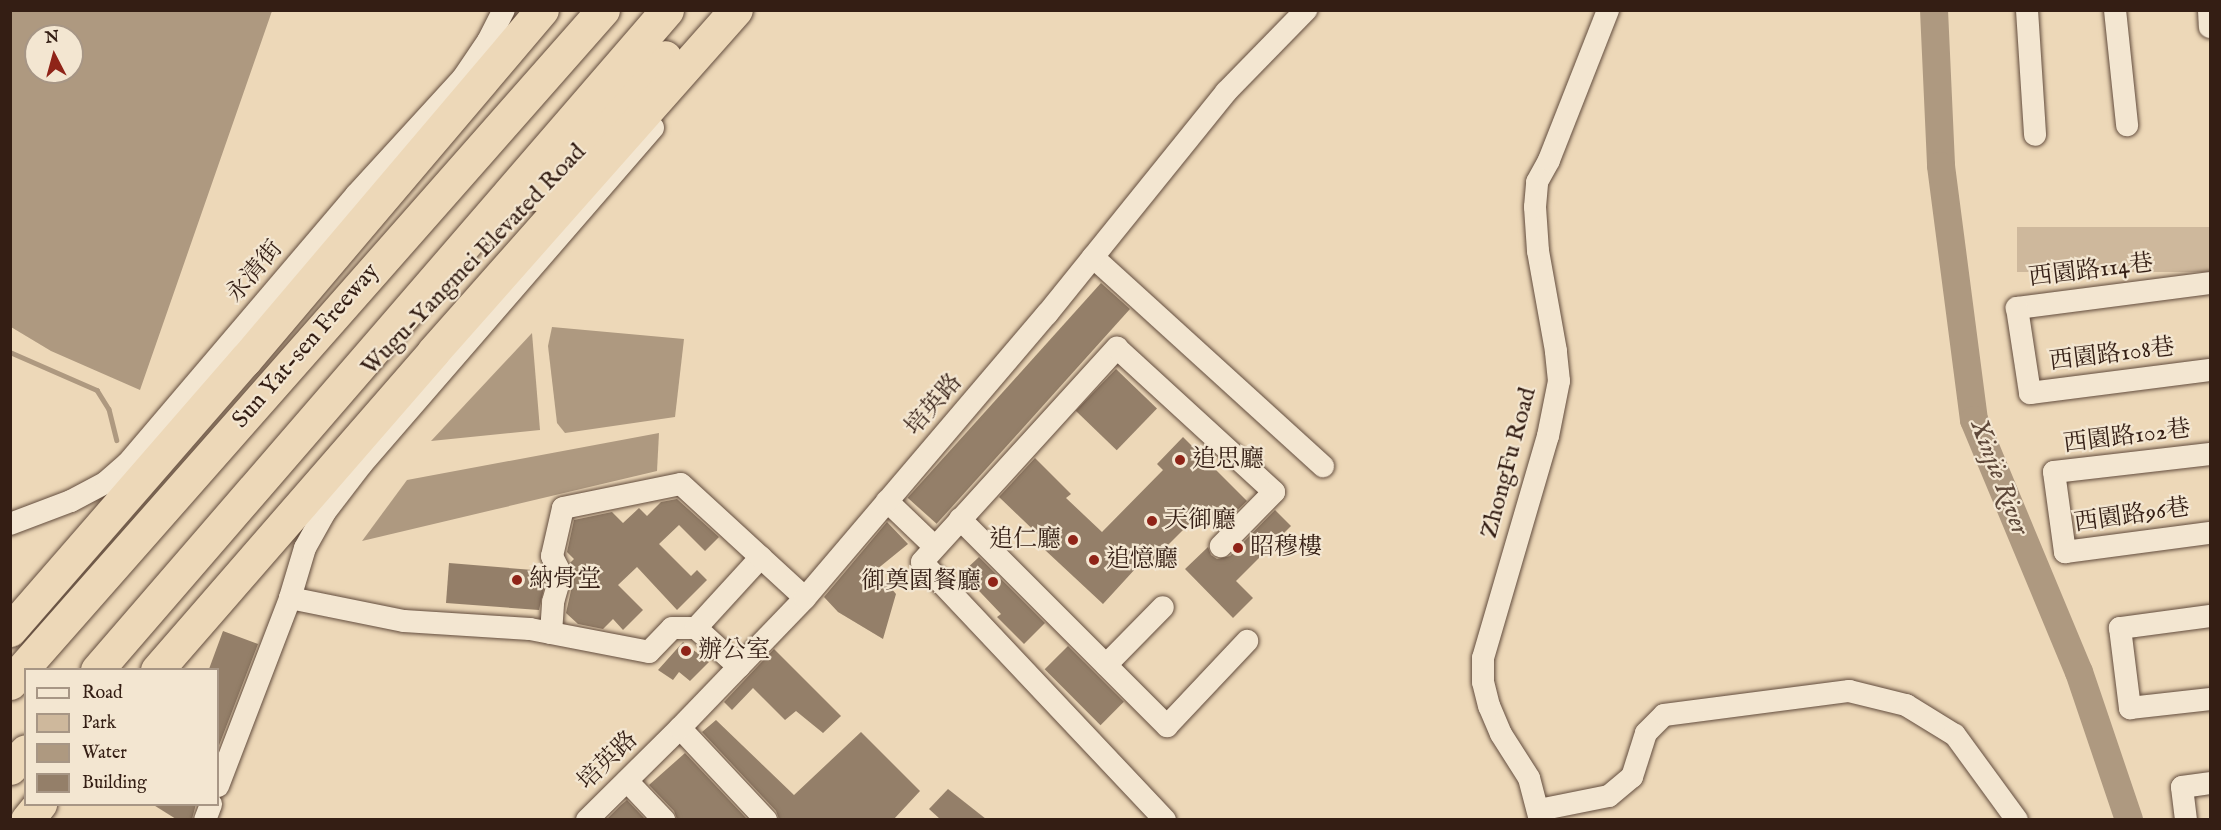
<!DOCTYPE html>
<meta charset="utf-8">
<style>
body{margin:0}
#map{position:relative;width:2221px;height:830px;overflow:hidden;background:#edd8b8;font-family:"IM FELL English","Noto Serif TC",serif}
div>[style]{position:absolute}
.green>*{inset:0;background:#ceb89c;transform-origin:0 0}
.water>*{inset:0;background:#ae9980}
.stream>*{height:4.5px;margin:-2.25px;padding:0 2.25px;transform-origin:2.25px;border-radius:2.25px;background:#ae9980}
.river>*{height:28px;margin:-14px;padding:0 14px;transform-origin:14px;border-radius:14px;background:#ae9980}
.building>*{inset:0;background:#947f69;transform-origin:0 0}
.roads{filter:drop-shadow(0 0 2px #624c3d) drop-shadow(0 0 2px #624c3d)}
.minor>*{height:22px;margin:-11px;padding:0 11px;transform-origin:11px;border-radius:11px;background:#f3e6d1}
.highway>*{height:33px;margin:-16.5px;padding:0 16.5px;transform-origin:16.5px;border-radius:16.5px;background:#edd8b8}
.dots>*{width:16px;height:16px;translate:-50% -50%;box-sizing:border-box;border:3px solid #f3e6d1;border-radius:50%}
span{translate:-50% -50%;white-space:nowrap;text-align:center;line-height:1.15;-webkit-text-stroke:4.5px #f3e6d1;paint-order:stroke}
.street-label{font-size:24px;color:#341e14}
.poi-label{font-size:24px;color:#341e14}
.left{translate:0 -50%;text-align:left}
.right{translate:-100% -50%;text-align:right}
.water-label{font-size:26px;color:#5f493a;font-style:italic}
.frame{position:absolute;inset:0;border:12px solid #341e14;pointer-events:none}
.legend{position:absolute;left:24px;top:668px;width:195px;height:138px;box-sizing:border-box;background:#f3e6d1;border:2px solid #a79685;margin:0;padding:8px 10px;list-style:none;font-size:18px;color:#341e14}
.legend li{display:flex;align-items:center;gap:12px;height:30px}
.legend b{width:30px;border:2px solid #a79685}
.north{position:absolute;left:24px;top:24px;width:60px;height:60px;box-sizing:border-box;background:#f3e6d1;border:2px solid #a79685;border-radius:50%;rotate:354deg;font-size:16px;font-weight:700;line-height:24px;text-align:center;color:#341e14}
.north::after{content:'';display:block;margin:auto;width:21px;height:27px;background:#8f2418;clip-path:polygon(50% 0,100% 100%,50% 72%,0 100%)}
</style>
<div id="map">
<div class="green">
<div style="left:2210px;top:227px;width:45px;height:193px;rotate:90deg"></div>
</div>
<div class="water">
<div style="clip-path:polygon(evenodd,10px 11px,272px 11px,140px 390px,51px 351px,11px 327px,10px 11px,36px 36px,72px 36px,72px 72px,36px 72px,36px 36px)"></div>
<div style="clip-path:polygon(552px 327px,684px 339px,675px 417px,565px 433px,557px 423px,548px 346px)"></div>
<div style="clip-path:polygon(532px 333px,540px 430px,431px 441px)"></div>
<div style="clip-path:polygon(659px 433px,657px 471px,362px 541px,407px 480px)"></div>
</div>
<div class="stream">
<div style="left:10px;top:352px;width:95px;rotate:23.6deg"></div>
<div style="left:97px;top:390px;width:22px;rotate:58deg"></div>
<div style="left:109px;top:409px;width:32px;rotate:76deg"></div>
</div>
<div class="river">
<div style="left:1934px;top:10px;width:156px;rotate:87.4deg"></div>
<div style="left:1941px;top:166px;width:256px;rotate:82.6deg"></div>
<div style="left:1974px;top:420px;width:273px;rotate:67.4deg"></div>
<div style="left:2079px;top:672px;width:156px;rotate:71.3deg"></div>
</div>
<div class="building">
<div style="left:1101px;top:283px;width:39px;height:289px;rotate:42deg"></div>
<div style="left:1116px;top:369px;width:57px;height:58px;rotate:44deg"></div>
<div style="clip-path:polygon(1183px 437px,1247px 501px,1220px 527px,1203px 510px,1152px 561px,1147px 556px,1103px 604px,1045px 550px,1049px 545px,999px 497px,1035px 458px,1071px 494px,1066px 498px,1102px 532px,1163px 470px,1157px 464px)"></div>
<div style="clip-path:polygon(677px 499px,719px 537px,705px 551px,679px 525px,659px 544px,691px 576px,697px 570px,707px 580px,677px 610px,637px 567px,618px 585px,643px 610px,623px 630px,613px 619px,603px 629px,578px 624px,566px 613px,574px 577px,570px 563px,574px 559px,567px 552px,574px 520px,612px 512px,623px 523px,639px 508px,647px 516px,661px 502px)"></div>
<div style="clip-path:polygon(1275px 510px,1291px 526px,1236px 581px,1253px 598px,1233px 618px,1185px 569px,1208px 547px,1211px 555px,1217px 559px,1230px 556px)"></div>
<div style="clip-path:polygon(887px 522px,908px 544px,876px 570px,896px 594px,883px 639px,838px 612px,824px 597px)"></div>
<div style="clip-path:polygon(979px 557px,1045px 623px,1024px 644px,997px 617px,1001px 614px,962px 573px)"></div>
<div style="clip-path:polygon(449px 563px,545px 571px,547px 575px,539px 610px,446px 603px)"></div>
<div style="clip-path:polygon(223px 631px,258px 644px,218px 748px,218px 669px,209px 669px)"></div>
<div style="clip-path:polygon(683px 642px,709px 662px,690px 681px,679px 672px,673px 680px,658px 670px)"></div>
<div style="left:1068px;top:646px;width:79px;height:33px;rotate:45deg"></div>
<div style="clip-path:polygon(774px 649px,841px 716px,823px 733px,796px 711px,785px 720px,753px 688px,732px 710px,724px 702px)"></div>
<div style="clip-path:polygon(716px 720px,794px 795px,861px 732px,920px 791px,894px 819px,779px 819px,776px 811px,702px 732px)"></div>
<div style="clip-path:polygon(685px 753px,747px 819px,677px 819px,674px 811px,649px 785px)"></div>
<div style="clip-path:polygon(948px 789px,986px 819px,940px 819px,929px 809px)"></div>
<div style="clip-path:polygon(627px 800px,645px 819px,607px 819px,621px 805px)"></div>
<div style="clip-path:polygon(152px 804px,196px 804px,192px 819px,176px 819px)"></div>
</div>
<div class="roads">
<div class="minor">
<div style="left:2027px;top:10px;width:125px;rotate:86.3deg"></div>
<div style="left:2115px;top:10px;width:116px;rotate:84deg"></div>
<div style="left:2209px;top:10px;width:17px;rotate:87deg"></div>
<div style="left:1093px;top:257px;width:311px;rotate:42.3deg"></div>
<div style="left:2210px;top:283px;width:195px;rotate:172.6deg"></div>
<div style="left:2017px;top:308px;width:86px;rotate:81.3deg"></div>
<div style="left:2030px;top:393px;width:181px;rotate:-7.3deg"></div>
<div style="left:2210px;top:454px;width:157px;rotate:173.4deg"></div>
<div style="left:2054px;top:472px;width:81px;rotate:82.2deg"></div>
<div style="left:2065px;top:552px;width:146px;rotate:-7.5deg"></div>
<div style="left:887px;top:501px;width:65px;rotate:43.8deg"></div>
<div style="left:960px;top:519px;width:293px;rotate:45deg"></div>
<div style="left:1167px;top:726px;width:117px;rotate:-46.7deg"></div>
<div style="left:10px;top:524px;width:65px;rotate:-20.7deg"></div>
<div style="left:71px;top:501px;width:40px;rotate:-28deg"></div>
<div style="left:106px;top:482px;width:28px;rotate:-41deg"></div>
<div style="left:127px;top:464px;width:353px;rotate:-49.6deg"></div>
<div style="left:356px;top:195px;width:159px;rotate:-47.6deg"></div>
<div style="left:463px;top:78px;width:45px;rotate:-56deg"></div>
<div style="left:488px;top:41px;width:35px;rotate:-63deg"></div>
<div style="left:290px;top:598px;width:116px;rotate:11.4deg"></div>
<div style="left:404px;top:621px;width:126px;rotate:3.6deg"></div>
<div style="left:530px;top:629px;width:121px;rotate:10.9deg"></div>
<div style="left:649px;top:652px;width:33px;rotate:-46deg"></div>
<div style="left:672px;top:628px;width:24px"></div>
<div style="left:696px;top:628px;width:58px;rotate:42.2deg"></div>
<div style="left:2210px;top:616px;width:91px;rotate:172.4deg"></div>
<div style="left:2120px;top:628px;width:81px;rotate:82.9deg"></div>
<div style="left:2130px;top:708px;width:81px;rotate:-6.4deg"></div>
<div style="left:696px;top:628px;width:96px;rotate:-47.5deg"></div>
<div style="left:551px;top:633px;width:31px;rotate:-86deg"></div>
<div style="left:553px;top:602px;width:29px;rotate:-74deg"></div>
<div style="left:561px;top:574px;width:20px;rotate:-117deg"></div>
<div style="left:552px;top:556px;width:49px;rotate:-77.1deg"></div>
<div style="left:563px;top:508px;width:120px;rotate:-11.5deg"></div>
<div style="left:681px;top:484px;width:168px;rotate:42.6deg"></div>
<div style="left:1106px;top:665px;width:81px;rotate:-45.5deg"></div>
<div style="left:680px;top:728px;width:126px;rotate:46.9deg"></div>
<div style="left:627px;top:781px;width:54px;rotate:46.5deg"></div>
<div style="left:218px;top:786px;width:201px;rotate:-69deg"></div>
<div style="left:290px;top:598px;width:52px;rotate:-73.3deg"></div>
<div style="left:305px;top:548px;width:41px;rotate:-60.9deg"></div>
<div style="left:325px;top:512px;width:59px;rotate:-52.5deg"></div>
<div style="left:361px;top:465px;width:446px;rotate:-49.1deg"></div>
<div style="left:1539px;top:810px;width:71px;rotate:-11.3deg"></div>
<div style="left:1609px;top:796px;width:30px;rotate:-40deg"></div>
<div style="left:1632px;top:777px;width:46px;rotate:-72.3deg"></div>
<div style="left:1646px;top:733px;width:25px;rotate:-45deg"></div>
<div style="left:1664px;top:715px;width:187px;rotate:-7.4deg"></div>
<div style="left:1849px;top:691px;width:59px;rotate:13.8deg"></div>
<div style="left:1906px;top:705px;width:57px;rotate:31.5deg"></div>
<div style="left:1955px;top:735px;width:105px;rotate:53.9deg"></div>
<div style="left:205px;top:820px;width:17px;rotate:-69deg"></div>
<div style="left:587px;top:820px;width:131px;rotate:-44.7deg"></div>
<div style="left:680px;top:728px;width:180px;rotate:-46.1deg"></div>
<div style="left:805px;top:598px;width:373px;rotate:-49.6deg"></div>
<div style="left:1047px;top:314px;width:285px;rotate:-51.1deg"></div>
<div style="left:1226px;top:92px;width:115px;rotate:-45.7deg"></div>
<div style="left:1165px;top:820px;width:354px;rotate:-133.3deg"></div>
<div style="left:922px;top:562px;width:290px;rotate:-47.7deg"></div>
<div style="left:1117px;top:348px;width:213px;rotate:42.5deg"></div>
<div style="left:1274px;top:492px;width:76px;rotate:134.5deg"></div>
<div style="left:1540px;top:820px;width:43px;rotate:-104.7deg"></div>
<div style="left:1529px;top:778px;width:52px;rotate:-122.5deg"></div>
<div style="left:1501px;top:734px;width:30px;rotate:-113deg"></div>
<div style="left:1489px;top:706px;width:25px;rotate:-104deg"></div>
<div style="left:1483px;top:682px;width:24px;rotate:-90deg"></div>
<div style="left:1483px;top:658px;width:231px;rotate:-73.7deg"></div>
<div style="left:1548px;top:436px;width:56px;rotate:-78.7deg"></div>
<div style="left:1559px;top:381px;width:30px;rotate:-96deg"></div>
<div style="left:1556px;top:351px;width:102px;rotate:-100.2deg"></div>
<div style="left:1538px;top:251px;width:44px;rotate:-93.9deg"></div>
<div style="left:1535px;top:207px;width:25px;rotate:-85deg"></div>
<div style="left:1537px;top:182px;width:25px;rotate:-61deg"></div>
<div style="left:1549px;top:160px;width:161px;rotate:-68.5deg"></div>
<div style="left:2186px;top:820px;width:33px;rotate:-97deg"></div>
<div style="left:2182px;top:787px;width:28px;rotate:-8deg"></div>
</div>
<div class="highway">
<div style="left:536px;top:194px;width:188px;rotate:-46.7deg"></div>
<div style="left:10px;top:630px;width:358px;rotate:-49deg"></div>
<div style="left:245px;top:360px;width:459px;rotate:-49.7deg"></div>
<div style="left:97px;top:670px;width:872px;rotate:-49.18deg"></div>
<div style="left:157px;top:670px;width:421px;rotate:-49deg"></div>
<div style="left:433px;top:352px;width:457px;rotate:-48.5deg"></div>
<div style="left:10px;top:683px;width:897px;rotate:-48.62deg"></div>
<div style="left:10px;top:768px;width:23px;rotate:-47deg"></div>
<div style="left:27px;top:820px;width:21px;rotate:-51deg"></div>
</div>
</div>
<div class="dots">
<div style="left:1180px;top:460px;background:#8f2418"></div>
<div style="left:1152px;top:521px;background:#8f2418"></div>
<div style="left:1073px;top:540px;background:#8f2418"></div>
<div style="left:1238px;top:548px;background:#8f2418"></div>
<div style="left:1094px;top:560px;background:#8f2418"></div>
<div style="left:517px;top:580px;background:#8f2418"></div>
<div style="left:993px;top:582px;background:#8f2418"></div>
<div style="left:686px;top:651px;background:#8f2418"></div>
</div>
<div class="street-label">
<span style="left:474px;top:260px;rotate:-46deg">Wugu-Yangmei Elevated Road</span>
<span style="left:2091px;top:271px;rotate:-7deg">西園路114巷</span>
<span style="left:255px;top:272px;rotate:-50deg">永清街</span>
<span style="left:306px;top:346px;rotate:-49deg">Sun Yat-sen Freeway</span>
<span style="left:2112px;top:355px;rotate:-7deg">西園路108巷</span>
<span style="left:934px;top:405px;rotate:-49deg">培英路</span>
<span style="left:2127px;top:437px;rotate:-7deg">西園路102巷</span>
<span style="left:1509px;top:463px;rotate:-75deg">ZhongFu Road</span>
<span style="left:2132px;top:516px;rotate:-8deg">西園路96巷</span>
<span style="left:608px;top:761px;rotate:-44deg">培英路</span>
</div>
<div class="poi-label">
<span class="left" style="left:1192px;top:460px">追思廳</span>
<span class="left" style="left:1164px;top:521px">天御廳</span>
<span class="right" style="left:1061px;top:540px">追仁廳</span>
<span class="left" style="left:1250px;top:548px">昭穆樓</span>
<span class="left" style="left:1106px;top:560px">追憶廳</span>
<span class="left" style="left:529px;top:580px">納骨堂</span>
<span class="right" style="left:981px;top:582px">御奠園餐廳</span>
<span class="left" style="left:698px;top:651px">辦公室</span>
</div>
<div class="water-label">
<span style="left:1999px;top:477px;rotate:69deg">Xinjie River</span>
</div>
<div class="frame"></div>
<ul class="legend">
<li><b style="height:8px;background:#f3e6d1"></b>Road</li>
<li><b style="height:16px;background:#ceb89c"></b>Park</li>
<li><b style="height:16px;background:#ae9980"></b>Water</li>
<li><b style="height:16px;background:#947f69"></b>Building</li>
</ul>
<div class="north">N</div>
</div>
